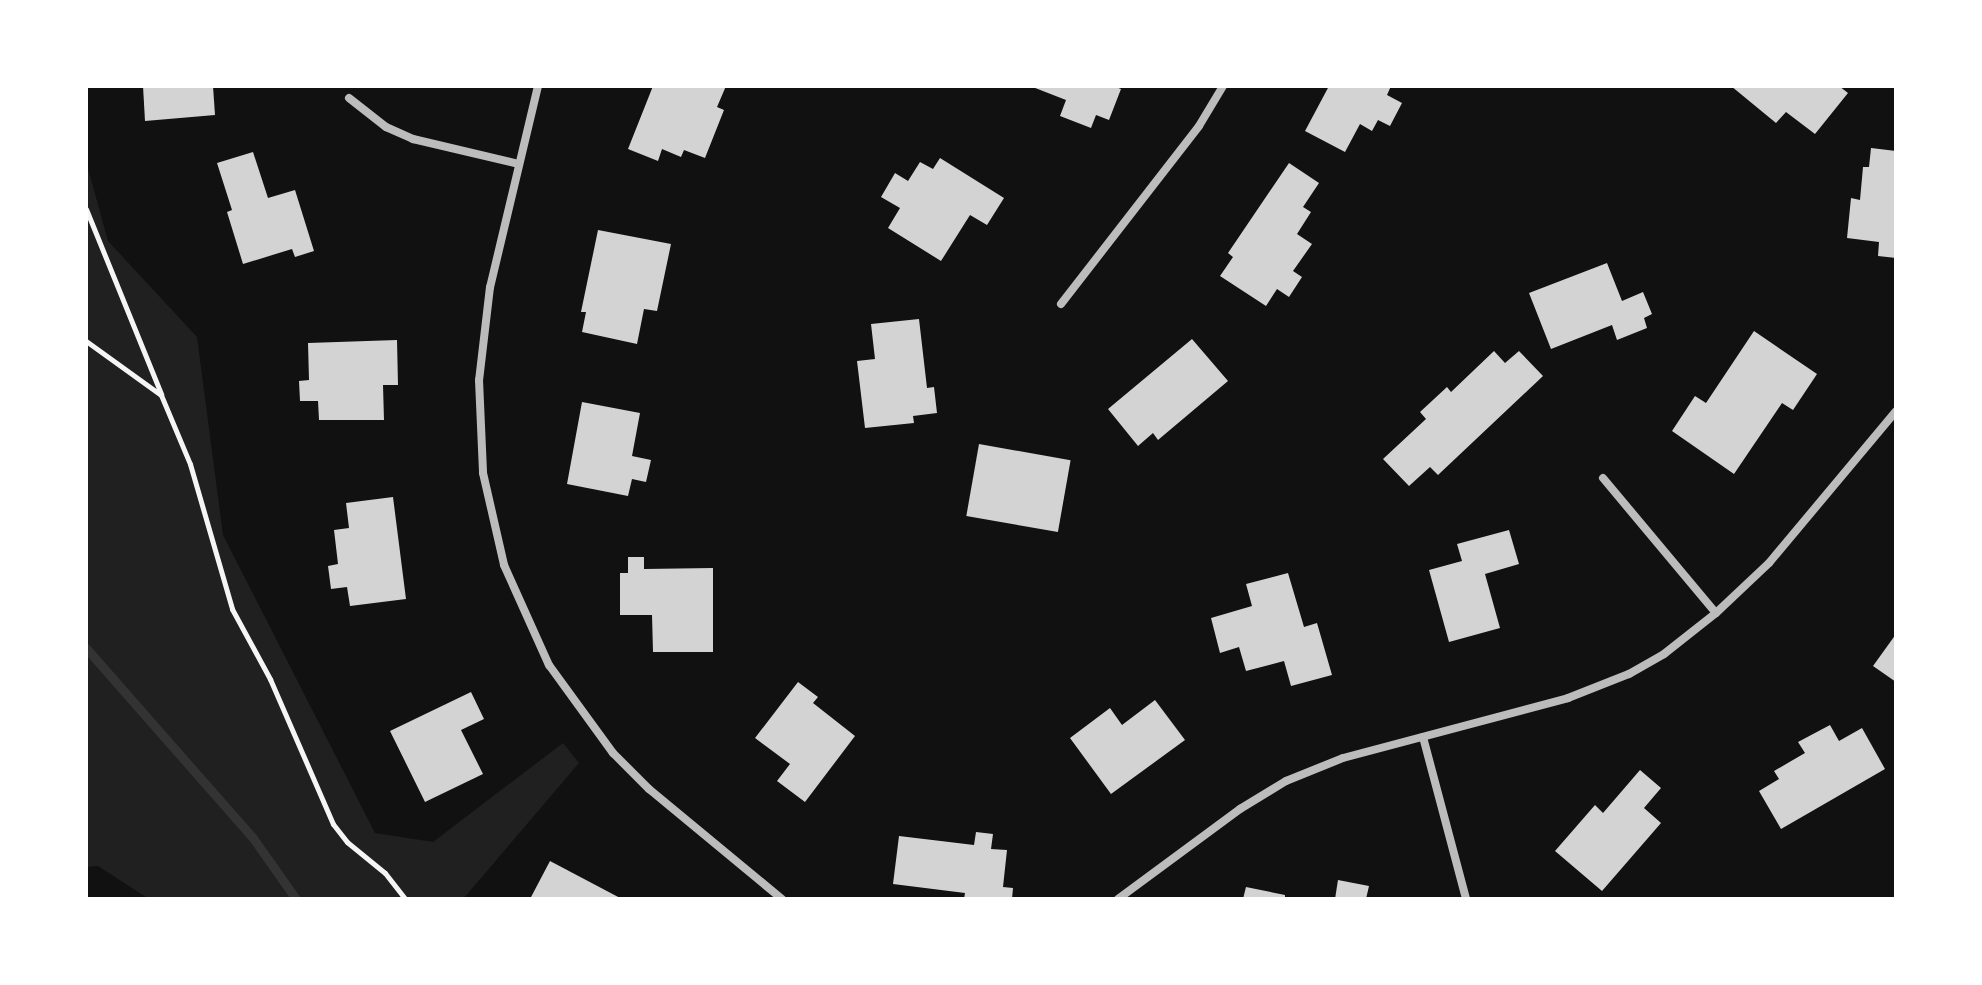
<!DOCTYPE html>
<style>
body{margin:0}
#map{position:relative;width:1982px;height:985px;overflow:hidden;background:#111;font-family:"PT Sans Narrow",sans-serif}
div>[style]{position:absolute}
.green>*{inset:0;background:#202020}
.stream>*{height:9px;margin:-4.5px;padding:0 4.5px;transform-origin:4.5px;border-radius:4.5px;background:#333}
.building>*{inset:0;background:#d3d3d3;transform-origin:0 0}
.path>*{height:5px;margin:-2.5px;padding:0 2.5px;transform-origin:2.5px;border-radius:2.5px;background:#f5f5f5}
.minor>*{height:8px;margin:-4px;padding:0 4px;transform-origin:4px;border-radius:4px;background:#bcbcbc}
span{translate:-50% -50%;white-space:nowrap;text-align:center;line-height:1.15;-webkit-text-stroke:7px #fff;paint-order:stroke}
.frame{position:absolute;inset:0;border:88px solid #fff;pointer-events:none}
</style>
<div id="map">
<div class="green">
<div style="clip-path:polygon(86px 161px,108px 241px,197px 337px,223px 535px,375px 833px,433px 842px,563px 743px,579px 763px,463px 899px,149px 899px,98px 866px,86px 867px)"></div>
</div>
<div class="stream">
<div style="left:86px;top:648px;width:253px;rotate:48.7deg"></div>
<div style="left:253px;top:838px;width:75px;rotate:54.8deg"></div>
</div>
<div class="building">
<div style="clip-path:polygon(143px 86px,213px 86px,215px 115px,145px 121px)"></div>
<div style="clip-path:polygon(653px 86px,726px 86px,717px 107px,724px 110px,705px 158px,684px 150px,681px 157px,662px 149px,658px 161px,628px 149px)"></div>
<div style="clip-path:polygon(1030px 86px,1113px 86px,1121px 89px,1109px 120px,1096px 115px,1091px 128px,1060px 116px,1066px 100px)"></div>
<div style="clip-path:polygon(1329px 86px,1391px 86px,1387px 95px,1402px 103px,1390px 126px,1378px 120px,1372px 131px,1360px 124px,1345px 152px,1305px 131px)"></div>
<div style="clip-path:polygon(1731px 86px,1839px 86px,1848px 93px,1815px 134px,1786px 112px,1776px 123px)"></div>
<div style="clip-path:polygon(1871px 148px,1896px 151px,1896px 258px,1878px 256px,1879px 242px,1847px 238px,1851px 198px,1860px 200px,1863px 167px,1869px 167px)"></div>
<div style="clip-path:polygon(253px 152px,268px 198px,295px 190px,314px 251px,295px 257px,292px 249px,243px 264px,227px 212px,232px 210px,217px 163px)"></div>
<div style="clip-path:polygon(940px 158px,1004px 198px,987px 225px,970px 215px,941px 261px,888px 228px,900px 208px,881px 197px,895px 173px,908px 181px,920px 162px,933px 169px)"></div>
<div style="clip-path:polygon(1289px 163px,1319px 183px,1303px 207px,1311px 212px,1297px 234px,1312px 244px,1293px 271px,1302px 277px,1289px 297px,1277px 289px,1266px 306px,1220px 276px,1233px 257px,1228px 253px)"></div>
<div style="clip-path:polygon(598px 230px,671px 244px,657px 311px,644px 309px,637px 344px,582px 332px,586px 312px,581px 312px)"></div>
<div style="clip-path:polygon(1607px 263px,1622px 301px,1643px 292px,1652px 314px,1644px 318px,1647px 328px,1617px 340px,1612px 325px,1551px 349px,1529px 293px)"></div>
<div style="clip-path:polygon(919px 319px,927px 388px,934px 387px,937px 413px,913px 416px,914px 423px,865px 428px,857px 361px,875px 359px,871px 324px)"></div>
<div style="clip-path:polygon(1754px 331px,1817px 374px,1793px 410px,1782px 403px,1734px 474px,1672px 431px,1695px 396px,1706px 403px)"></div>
<div style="clip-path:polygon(1192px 339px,1228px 381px,1158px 440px,1153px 433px,1138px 446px,1108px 409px)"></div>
<div style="clip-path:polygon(397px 340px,398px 385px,383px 385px,384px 420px,319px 420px,318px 401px,300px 401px,299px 381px,309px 380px,308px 343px)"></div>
<div style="clip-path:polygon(1494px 351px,1505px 363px,1519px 351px,1543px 376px,1438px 475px,1430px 467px,1409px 486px,1383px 459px,1426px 419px,1420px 412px,1447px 387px,1451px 392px)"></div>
<div style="clip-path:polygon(582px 402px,640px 413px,632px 456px,651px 460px,646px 482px,632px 479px,628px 496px,567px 484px)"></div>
<div style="left:979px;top:444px;width:93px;height:73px;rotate:10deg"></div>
<div style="clip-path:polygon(393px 497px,406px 599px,350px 606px,347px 587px,331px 589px,328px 566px,338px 564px,334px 530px,349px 528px,346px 503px)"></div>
<div style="clip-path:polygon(1509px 530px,1519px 564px,1485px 574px,1500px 628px,1449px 642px,1429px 570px,1462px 561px,1457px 544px)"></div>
<div style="clip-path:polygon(628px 557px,644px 557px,644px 569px,713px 568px,713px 652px,653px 652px,652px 615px,620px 615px,620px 573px,628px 573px)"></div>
<div style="clip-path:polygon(1288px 573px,1304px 627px,1317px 623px,1332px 675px,1291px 686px,1284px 661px,1246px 671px,1239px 647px,1220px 653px,1211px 618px,1252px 606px,1246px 584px)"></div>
<div style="clip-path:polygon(1896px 634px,1896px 682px,1873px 666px)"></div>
<div style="clip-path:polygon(798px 682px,818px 697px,813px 703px,855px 736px,805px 802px,777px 781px,790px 764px,755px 738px)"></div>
<div style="clip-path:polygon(471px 692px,484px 719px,461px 730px,483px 774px,425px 802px,390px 731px)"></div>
<div style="clip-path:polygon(1155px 700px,1185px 740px,1111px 794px,1070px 738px,1110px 708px,1122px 725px)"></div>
<div style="clip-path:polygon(1830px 725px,1839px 741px,1862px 728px,1885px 769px,1781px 829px,1759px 791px,1779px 779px,1774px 771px,1805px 753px,1798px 742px)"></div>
<div style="clip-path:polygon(1640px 770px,1661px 788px,1644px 808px,1661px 823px,1602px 891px,1555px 851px,1595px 805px,1603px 813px)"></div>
<div style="clip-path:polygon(976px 832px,993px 834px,991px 849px,1007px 850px,1003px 887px,1013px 888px,1012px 899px,964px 899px,965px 893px,893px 884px,899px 836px,974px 845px)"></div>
<div style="clip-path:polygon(550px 861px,622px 899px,530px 899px)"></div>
<div style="clip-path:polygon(1338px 880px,1369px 886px,1366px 899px,1335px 899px)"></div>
<div style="clip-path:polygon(1246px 887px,1285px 895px,1285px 899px,1243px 899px)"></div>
</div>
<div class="path">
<div style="left:86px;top:209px;width:200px;rotate:67.9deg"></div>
<div style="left:86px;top:341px;width:92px;rotate:35.8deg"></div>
<div style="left:161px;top:395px;width:75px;rotate:67.2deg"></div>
<div style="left:190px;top:464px;width:151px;rotate:73.8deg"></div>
<div style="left:232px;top:609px;width:80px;rotate:61.5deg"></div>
<div style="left:270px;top:679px;width:158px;rotate:66.5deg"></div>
<div style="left:333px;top:824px;width:23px;rotate:52deg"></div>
<div style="left:347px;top:842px;width:49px;rotate:39.2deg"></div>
<div style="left:385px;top:873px;width:33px;rotate:52deg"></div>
</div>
<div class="minor">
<div style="left:538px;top:86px;width:207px;rotate:103.4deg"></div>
<div style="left:490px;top:287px;width:94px;rotate:96.7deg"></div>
<div style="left:479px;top:380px;width:93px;rotate:87.5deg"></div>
<div style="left:483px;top:473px;width:94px;rotate:77.1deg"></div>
<div style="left:504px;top:565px;width:110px;rotate:65.8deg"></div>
<div style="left:549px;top:665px;width:109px;rotate:54deg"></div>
<div style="left:613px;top:753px;width:51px;rotate:45deg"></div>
<div style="left:649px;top:789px;width:173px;rotate:39.6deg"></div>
<div style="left:349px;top:98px;width:47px;rotate:38.1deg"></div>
<div style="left:386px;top:127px;width:30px;rotate:24deg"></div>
<div style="left:413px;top:139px;width:109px;rotate:13.3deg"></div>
<div style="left:1061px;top:304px;width:225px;rotate:-52.2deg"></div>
<div style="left:1199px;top:126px;width:47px;rotate:-59deg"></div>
<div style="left:1603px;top:478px;width:176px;rotate:50.1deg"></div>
<div style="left:1423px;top:737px;width:168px;rotate:75.1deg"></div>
<div style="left:1118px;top:899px;width:152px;rotate:-36.4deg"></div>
<div style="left:1240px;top:809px;width:54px;rotate:-31.3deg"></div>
<div style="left:1286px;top:781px;width:61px;rotate:-22deg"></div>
<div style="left:1343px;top:758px;width:233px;rotate:-14.9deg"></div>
<div style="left:1568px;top:698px;width:66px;rotate:-21.5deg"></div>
<div style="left:1629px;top:674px;width:40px;rotate:-29.7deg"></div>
<div style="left:1664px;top:654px;width:66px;rotate:-38.3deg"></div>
<div style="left:1716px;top:613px;width:73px;rotate:-43.3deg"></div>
<div style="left:1769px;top:563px;width:198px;rotate:-50.1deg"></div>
</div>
<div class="frame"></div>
</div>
